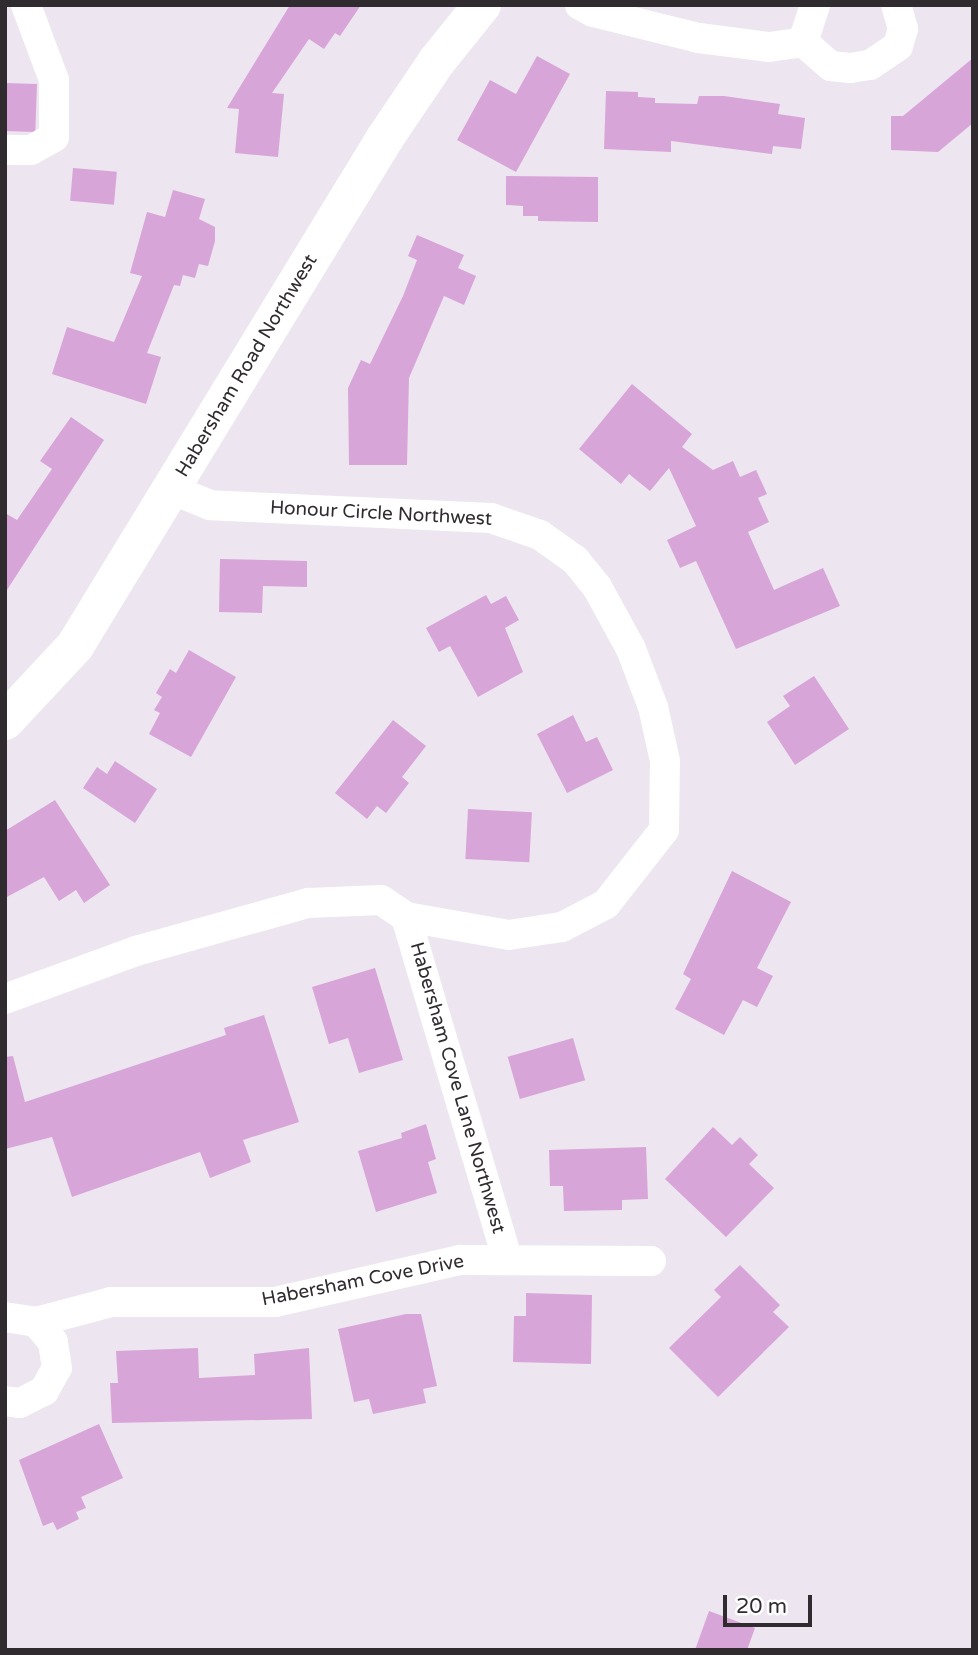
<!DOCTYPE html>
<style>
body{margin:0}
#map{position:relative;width:978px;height:1655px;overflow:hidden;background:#ede5ef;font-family:"Varela Round",sans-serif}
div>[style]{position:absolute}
.building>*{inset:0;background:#d8a5d9;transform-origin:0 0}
.minor>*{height:30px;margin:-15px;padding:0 15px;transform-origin:15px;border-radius:15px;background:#fff}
.tertiary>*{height:38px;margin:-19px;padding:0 19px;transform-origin:19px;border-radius:19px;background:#fff}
span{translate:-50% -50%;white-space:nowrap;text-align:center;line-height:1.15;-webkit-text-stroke:6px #fff;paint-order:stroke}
.street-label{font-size:19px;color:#2f2b2f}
.frame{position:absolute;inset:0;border:7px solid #2f2b2f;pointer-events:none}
.scale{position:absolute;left:723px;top:1595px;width:89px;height:32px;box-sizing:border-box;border:4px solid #2f2b2f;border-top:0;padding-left:9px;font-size:21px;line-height:24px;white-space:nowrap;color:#2f2b2f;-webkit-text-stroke:5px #fff;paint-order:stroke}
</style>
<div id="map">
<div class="building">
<div style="clip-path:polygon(290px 5px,361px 5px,340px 36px,335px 33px,324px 49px,309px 39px,272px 93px,284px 94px,278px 157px,235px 153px,239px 109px,227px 108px)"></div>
<div style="clip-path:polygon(537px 56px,570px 74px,516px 172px,457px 140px,490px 80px,516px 94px)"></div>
<div style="clip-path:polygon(973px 58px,973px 123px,938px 152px,891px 150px,891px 116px,903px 116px)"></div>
<div style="left:5px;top:83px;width:32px;height:48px;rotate:2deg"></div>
<div style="clip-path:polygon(606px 91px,638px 92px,638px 97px,655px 98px,655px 103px,697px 104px,699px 96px,724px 96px,780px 104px,778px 114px,805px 118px,801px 149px,773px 146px,772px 154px,671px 141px,671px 152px,604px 149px)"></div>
<div style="left:73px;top:168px;width:44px;height:33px;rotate:5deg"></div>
<div style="clip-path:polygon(506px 176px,598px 177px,598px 222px,538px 221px,538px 216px,523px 216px,523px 206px,506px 205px)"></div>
<div style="clip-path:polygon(173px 190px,205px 199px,199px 219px,215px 227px,215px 241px,208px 266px,199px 264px,195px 278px,183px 275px,180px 286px,174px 285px,147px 353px,161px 357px,146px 404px,52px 374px,67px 327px,114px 342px,142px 276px,130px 273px,147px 212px,165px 217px)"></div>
<div style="clip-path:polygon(417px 235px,464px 255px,458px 268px,476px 276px,464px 305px,444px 296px,409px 378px,407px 465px,349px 465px,348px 388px,361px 360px,370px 364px,403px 296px,417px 260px,408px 256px)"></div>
<div style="clip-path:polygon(632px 384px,692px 434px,682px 447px,713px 470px,733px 461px,740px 477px,756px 470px,767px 494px,758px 498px,769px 522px,748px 532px,774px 590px,823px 568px,840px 606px,736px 649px,696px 561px,680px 568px,667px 540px,696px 526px,669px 468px,650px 491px,629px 474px,621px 484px,579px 449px)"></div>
<div style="clip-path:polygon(71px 417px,104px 440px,5px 593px,5px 513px,17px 520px,52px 469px,40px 461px)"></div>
<div style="clip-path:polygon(220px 559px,307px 561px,307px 587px,263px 586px,262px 613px,219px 612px)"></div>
<div style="clip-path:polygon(486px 595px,491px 604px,506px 596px,519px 620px,505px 628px,523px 672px,478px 697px,450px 646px,439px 652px,426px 628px)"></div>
<div style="clip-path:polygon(189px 650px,236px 677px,191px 757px,149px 734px,160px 713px,154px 710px,162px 697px,156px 693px,170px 669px,176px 673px)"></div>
<div style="clip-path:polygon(814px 676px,849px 729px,795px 765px,767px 722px,790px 706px,783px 696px)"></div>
<div style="clip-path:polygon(573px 715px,586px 742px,597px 737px,613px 770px,567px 793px,537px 734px)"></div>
<div style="clip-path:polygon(393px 720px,426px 746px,402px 777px,409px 783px,386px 813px,377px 806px,367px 819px,335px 793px)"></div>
<div style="clip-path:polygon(115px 761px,157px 789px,135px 823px,83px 788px,97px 767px,107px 774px)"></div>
<div style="clip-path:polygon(55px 800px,110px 885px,84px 903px,76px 890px,59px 901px,44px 877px,5px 898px,5px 831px)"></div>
<div style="left:468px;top:809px;width:64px;height:50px;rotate:3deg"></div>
<div style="clip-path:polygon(732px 871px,791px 902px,757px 968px,773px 976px,757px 1007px,743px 1000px,724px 1035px,675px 1009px,691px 979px,683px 974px)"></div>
<div style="clip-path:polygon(375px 968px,403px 1060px,359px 1073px,348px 1038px,329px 1044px,312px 987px)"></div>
<div style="clip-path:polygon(264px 1015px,299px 1122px,243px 1140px,251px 1162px,210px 1178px,200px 1152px,72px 1197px,52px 1137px,5px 1149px,5px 1057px,13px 1056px,25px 1102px,226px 1035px,224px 1028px)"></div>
<div style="left:573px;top:1038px;width:44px;height:68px;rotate:74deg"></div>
<div style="clip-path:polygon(426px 1124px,436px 1159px,428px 1162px,437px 1193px,376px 1212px,358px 1151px,402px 1138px,401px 1133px)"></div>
<div style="clip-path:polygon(713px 1127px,732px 1145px,740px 1137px,758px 1155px,749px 1164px,774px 1188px,726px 1237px,665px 1179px)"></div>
<div style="clip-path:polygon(646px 1147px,648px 1199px,622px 1200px,622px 1210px,564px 1211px,563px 1186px,550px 1186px,549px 1150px)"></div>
<div style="clip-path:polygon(740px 1265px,780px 1305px,773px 1312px,789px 1327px,718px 1397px,669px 1348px,721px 1297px,714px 1290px)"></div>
<div style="clip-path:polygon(526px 1293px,592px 1295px,591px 1364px,513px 1362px,514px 1316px,526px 1316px)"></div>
<div style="clip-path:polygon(406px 1314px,421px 1314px,437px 1386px,423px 1389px,426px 1403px,373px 1414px,369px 1399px,354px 1402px,338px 1329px)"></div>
<div style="clip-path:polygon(198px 1348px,199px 1378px,255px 1375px,254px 1354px,309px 1348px,312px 1419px,112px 1423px,110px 1383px,118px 1383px,116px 1351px)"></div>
<div style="clip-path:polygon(99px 1424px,123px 1478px,81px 1497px,86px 1508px,76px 1512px,79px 1519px,57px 1530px,53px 1522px,43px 1526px,19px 1460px)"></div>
<div style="clip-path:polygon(709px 1611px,755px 1628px,747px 1650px,695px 1650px)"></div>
</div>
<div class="minor">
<div style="left:580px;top:5px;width:15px;rotate:28deg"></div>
<div style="left:593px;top:12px;width:109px;rotate:13.8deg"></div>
<div style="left:699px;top:38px;width:71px;rotate:7.3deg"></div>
<div style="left:769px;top:47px;width:34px;rotate:-8deg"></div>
<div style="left:803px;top:42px;width:37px;rotate:41deg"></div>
<div style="left:831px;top:66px;width:19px;rotate:6deg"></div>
<div style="left:850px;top:68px;width:20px;rotate:-9deg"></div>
<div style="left:870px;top:65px;width:34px;rotate:-34deg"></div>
<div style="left:898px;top:46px;width:18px;rotate:-74deg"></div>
<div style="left:903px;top:29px;width:25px;rotate:-106deg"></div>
<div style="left:803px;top:42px;width:39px;rotate:-72deg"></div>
<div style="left:5px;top:150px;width:26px"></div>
<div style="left:31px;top:150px;width:26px;rotate:-29deg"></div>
<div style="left:54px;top:137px;width:57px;rotate:-90deg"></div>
<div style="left:54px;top:80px;width:80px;rotate:-110.5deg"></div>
<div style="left:406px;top:917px;width:357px;rotate:73.5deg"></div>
<div style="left:5px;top:999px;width:140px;rotate:-20.1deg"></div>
<div style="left:136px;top:951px;width:179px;rotate:-15.6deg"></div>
<div style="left:308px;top:903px;width:73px;rotate:-2.4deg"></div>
<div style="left:381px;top:900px;width:30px;rotate:34deg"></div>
<div style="left:406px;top:917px;width:105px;rotate:9.9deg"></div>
<div style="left:509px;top:935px;width:54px;rotate:-8.6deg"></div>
<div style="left:562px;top:927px;width:50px;rotate:-27.6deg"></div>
<div style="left:606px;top:904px;width:94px;rotate:-51.9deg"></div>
<div style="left:664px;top:830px;width:69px;rotate:-89.2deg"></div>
<div style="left:665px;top:761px;width:55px;rotate:-102.5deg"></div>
<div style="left:653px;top:707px;width:62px;rotate:-110.8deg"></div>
<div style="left:631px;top:649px;width:71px;rotate:-118.7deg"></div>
<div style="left:597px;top:587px;width:35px;rotate:-129deg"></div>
<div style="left:575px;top:560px;width:43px;rotate:-144.5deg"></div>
<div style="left:540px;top:535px;width:52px;rotate:-160.9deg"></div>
<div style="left:491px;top:518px;width:281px;rotate:-177.4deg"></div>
<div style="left:210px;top:505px;width:40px;rotate:-158deg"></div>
<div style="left:5px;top:1317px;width:31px;rotate:9deg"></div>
<div style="left:36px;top:1322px;width:78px;rotate:-14.9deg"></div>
<div style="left:111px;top:1302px;width:164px"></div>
<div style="left:275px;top:1302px;width:190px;rotate:-12.8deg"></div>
<div style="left:460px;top:1260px;width:191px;rotate:0.3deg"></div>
<div style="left:5px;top:1401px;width:15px;rotate:8deg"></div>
<div style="left:20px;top:1403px;width:27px;rotate:-27deg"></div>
<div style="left:44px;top:1391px;width:26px;rotate:-61deg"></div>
<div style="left:57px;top:1368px;width:26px;rotate:-99deg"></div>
<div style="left:53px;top:1342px;width:26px;rotate:-130deg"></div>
</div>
<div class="tertiary">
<div style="left:5px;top:721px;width:103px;rotate:-47deg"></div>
<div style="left:75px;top:646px;width:595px;rotate:-58.61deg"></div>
<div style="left:385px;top:138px;width:93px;rotate:-56deg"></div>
<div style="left:437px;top:61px;width:72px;rotate:-51.2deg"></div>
</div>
<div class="street-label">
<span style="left:247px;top:366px;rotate:-59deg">Habersham Road Northwest</span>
<span style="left:381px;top:514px;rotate:3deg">Honour Circle Northwest</span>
<span style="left:457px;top:1088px;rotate:74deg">Habersham Cove Lane Northwest</span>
<span style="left:363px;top:1281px;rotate:-11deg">Habersham Cove Drive</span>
</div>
<div class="frame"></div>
<div class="scale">20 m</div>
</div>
